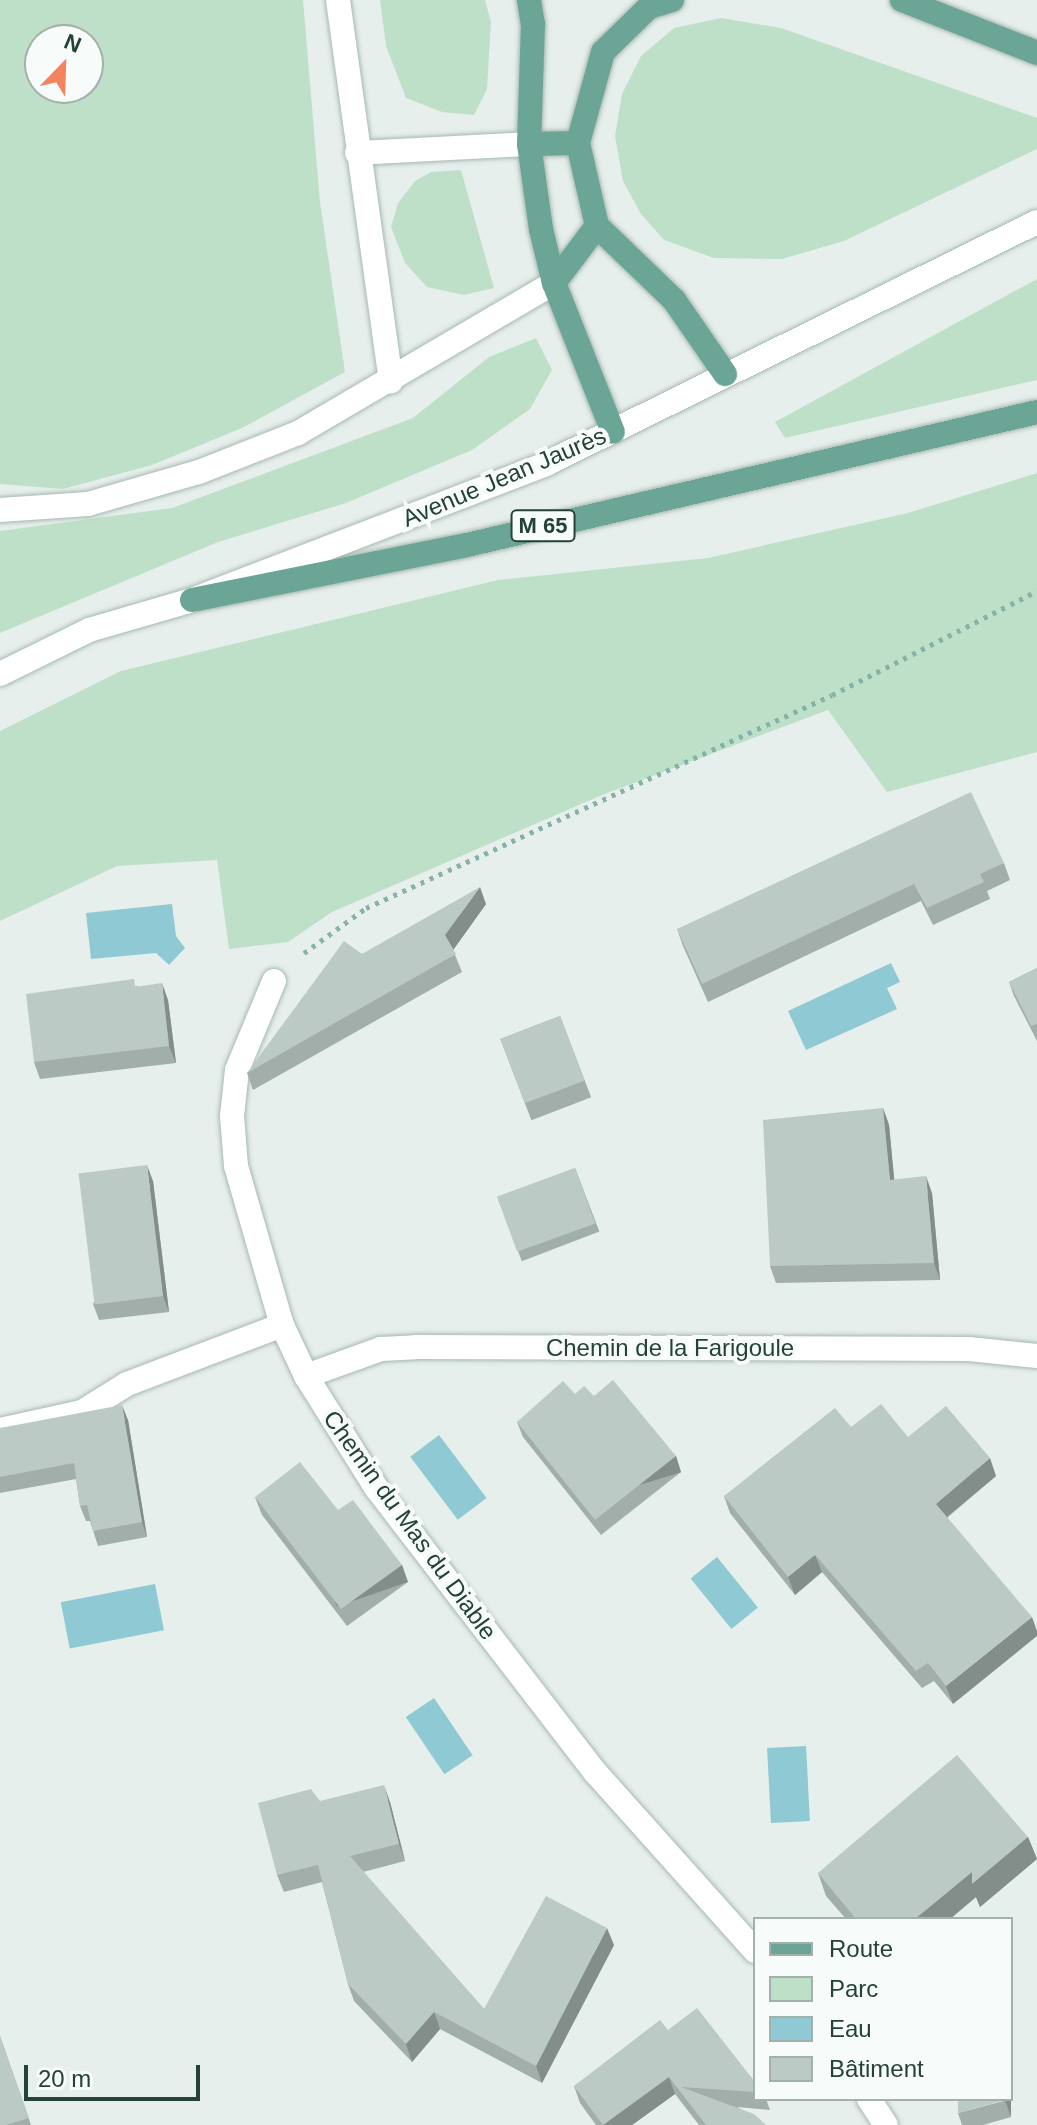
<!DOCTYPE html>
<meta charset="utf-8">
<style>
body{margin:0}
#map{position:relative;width:1037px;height:2125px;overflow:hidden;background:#e6efeb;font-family:Arial,sans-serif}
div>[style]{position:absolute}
.green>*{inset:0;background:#bfe0c8}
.water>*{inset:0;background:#8ec9d4;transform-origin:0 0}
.path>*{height:5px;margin-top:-2.5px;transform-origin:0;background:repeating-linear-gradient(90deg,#86b3a5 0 4px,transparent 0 10px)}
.roads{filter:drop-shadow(0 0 2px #a8b8b2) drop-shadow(0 0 2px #a8b8b2)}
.minor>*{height:24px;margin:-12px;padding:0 12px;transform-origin:12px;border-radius:12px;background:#fff}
.secondary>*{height:24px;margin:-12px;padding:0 12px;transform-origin:12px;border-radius:12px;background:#fff}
.primary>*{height:24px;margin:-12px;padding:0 12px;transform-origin:12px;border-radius:12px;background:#6aa596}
.wall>*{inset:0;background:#a1aea9;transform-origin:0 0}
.shaded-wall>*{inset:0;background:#838d89;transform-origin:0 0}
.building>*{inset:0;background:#bbcac4;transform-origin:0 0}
span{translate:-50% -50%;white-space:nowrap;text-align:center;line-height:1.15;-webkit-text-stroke:8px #f7fbf9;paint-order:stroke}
.shield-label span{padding:2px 6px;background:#f7fbf9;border:2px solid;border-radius:6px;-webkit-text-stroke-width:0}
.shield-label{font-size:22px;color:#24423a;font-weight:700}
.street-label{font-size:24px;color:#24423a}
.legend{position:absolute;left:753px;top:1917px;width:260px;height:184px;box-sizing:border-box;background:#f7fbf9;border:2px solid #a3b1ad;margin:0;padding:10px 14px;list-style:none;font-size:24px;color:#24423a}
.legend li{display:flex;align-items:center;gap:16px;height:40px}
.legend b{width:40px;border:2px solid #a3b1ad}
.north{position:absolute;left:24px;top:24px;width:80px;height:80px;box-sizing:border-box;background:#f7fbf9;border:2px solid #a3b1ad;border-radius:50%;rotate:23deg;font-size:22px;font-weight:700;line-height:32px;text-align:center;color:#24423a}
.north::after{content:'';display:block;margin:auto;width:28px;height:36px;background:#f4845f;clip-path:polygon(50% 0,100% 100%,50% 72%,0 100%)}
.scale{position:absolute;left:24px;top:2065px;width:176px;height:36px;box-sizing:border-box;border:4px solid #24423a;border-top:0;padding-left:10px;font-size:24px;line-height:28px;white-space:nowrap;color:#24423a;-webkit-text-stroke:6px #f7fbf9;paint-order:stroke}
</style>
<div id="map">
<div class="green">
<div style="clip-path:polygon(evenodd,0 0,303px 0,320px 202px,345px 372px,242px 428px,152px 465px,63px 489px,0 484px,0 0,40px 40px,88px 40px,88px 88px,40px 88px,40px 40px)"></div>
<div style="clip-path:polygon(380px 0,485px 0,491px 22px,487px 89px,474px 115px,442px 112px,406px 98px,386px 46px)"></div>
<div style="clip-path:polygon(721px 18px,781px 28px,1037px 118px,1037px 149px,844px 241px,782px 259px,714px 258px,664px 240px,641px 214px,623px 181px,615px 136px,622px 94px,641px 56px,674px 28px)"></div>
<div style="clip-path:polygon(461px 170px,494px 288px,464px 295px,427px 287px,405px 263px,391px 227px,398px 203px,415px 181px,431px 172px)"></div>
<div style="clip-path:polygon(1037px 279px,1037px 380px,785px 438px,775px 422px)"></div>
<div style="clip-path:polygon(536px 338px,552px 370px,530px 409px,472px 450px,346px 503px,218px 542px,0 633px,0 531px,172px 508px,413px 418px,489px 357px)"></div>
<div style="clip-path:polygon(1037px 473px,1037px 752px,887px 792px,828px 710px,602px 795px,332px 912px,288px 942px,229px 949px,217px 860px,117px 866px,0 921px,0 731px,121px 671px,498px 580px,708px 558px,908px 513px)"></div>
</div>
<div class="water">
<div style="clip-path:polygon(172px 904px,176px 936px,185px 948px,169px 965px,156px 953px,91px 959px,86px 913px)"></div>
<div style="clip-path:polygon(891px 963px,900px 982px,887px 988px,897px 1009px,806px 1050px,788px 1011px)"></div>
<div style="left:439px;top:1435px;width:79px;height:36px;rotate:53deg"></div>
<div style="left:717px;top:1557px;width:65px;height:34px;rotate:51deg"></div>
<div style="left:155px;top:1584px;width:47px;height:96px;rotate:79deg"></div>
<div style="left:434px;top:1698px;width:69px;height:34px;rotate:56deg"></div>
<div style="left:806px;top:1746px;width:75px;height:39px;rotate:87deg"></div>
</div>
<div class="path">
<div style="left:304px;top:953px;width:77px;rotate:-36deg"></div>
<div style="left:366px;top:908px;width:512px;rotate:-24.56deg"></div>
<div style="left:832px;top:695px;width:230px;rotate:-26.9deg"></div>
</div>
<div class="roads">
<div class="minor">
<div style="left:338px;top:0;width:385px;rotate:82.1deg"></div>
<div style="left:357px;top:153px;width:172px;rotate:-3deg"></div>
<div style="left:0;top:510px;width:88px;rotate:-3.9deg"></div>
<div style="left:88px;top:504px;width:116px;rotate:-16.1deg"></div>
<div style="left:199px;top:472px;width:106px;rotate:-21.5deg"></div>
<div style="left:298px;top:433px;width:297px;rotate:-30.4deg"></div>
<div style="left:274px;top:981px;width:96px;rotate:112.6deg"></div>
<div style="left:237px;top:1070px;width:46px;rotate:96.2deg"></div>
<div style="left:232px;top:1116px;width:50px;rotate:85.4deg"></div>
<div style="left:236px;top:1166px;width:166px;rotate:73.9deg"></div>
<div style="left:282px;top:1325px;width:56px;rotate:64.8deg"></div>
<div style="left:306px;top:1376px;width:133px;rotate:57.9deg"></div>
<div style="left:377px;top:1489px;width:357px;rotate:52.4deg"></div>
<div style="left:595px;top:1772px;width:240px;rotate:48.2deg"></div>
<div style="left:306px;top:1376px;width:80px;rotate:-19.8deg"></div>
<div style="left:381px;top:1349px;width:35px;rotate:-3deg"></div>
<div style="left:416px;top:1347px;width:553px;rotate:0.21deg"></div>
<div style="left:969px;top:1349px;width:68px;rotate:5.9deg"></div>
<div style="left:0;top:1430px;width:84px;rotate:-12.4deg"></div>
<div style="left:82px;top:1412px;width:53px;rotate:-31.9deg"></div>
<div style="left:127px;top:1384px;width:166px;rotate:-20.8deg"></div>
<div style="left:869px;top:2099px;width:31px;rotate:57deg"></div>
</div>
<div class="secondary">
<div style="left:0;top:674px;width:99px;rotate:-26.3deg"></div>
<div style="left:89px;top:630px;width:107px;rotate:-16.2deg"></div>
<div style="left:192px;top:600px;width:381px;rotate:-21deg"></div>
<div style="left:548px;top:463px;width:545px;rotate:-26.24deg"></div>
</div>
<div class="primary">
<div style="left:529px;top:0;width:24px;rotate:81deg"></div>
<div style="left:533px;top:24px;width:120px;rotate:91.9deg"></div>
<div style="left:529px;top:144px;width:86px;rotate:82deg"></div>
<div style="left:541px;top:229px;width:56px;rotate:76.5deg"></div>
<div style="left:554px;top:283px;width:160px;rotate:68.4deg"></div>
<div style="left:672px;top:0;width:24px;rotate:163deg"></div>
<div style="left:649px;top:7px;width:64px;rotate:135.6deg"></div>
<div style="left:603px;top:52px;width:94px;rotate:105.4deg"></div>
<div style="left:578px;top:143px;width:85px;rotate:77.1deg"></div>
<div style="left:597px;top:226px;width:107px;rotate:43.9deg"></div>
<div style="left:674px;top:300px;width:90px;rotate:55.4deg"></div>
<div style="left:902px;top:0;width:145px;rotate:21.4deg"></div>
<div style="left:529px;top:144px;width:49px;rotate:-1.2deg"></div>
<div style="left:554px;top:283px;width:71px;rotate:-53deg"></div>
<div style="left:192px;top:600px;width:280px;rotate:-11.3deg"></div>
<div style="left:467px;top:545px;width:585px;rotate:-13.13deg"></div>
</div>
</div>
<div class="wall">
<div style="clip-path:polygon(1004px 863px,1010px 880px,987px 891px,990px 899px,933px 925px,921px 901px,708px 1002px,683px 946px,677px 929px)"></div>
<div style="clip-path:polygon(486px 904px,453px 950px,462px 972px,253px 1090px,247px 1073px,362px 954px)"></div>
<div style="clip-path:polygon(1037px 968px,1037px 1041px,1014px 996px,1009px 982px)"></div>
<div style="clip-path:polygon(136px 986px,168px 1000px,176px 1063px,40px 1079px,34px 1062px)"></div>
<div style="left:560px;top:1016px;width:87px;height:64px;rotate:69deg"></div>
<div style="clip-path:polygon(883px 1108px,889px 1125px,894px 1180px,932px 1193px,940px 1280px,776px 1283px,770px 1266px)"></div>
<div style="left:575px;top:1168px;width:68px;height:83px;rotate:69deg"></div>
<div style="clip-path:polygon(153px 1181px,169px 1312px,99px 1320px,93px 1304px)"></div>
<div style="clip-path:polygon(575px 1394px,594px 1396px,676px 1456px,681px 1472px,601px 1535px,523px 1437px,517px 1422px)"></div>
<div style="clip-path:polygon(128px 1420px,147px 1537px,98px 1546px,90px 1521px,86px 1521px,80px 1506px,76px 1479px,0 1493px,0 1428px)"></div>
<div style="clip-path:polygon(851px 1427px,908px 1437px,996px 1476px,948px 1517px,953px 1704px,934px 1681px,922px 1688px,822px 1572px,795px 1595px,730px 1513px,724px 1496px)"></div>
<div style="clip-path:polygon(255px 1497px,338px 1510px,402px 1565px,408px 1582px,347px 1626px,262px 1515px)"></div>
<div style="clip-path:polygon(320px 1801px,390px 1802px,405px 1861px,363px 1872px,484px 2009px,614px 1945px,542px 2083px,440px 2029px,412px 2062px,354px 2001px,348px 1984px,322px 1882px,284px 1892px,277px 1875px)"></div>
<div style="clip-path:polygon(1028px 1837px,1037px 1859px,980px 1907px,976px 1897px,950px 1919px,846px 1919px,826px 1896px,818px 1873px)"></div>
<div style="clip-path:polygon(668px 2030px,755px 2082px,755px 2099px,766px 2099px,770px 2110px,737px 2107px,766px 2125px,699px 2125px,675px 2094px,632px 2125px,596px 2125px,580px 2103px,574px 2086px)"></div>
<div style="clip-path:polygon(0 2036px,31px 2125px,0 2125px)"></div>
<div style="clip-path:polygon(1011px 2089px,1011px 2117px,983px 2125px,962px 2125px,958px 2113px,1011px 2099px)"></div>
</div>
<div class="shaded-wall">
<div style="clip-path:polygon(480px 887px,486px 904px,451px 953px,445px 935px)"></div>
<div style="clip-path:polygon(162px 983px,168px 1000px,176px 1063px,169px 1046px)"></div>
<div style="clip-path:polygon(883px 1108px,889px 1125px,896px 1197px,890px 1180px)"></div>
<div style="clip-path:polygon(147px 1165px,153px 1181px,169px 1312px,163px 1296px)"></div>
<div style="clip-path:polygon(926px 1176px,932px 1193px,940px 1280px,934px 1263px)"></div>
<div style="clip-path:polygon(122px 1405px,128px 1420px,147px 1537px,142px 1522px)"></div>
<div style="left:676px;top:1456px;width:17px;height:103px;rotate:73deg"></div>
<div style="clip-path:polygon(990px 1458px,996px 1476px,942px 1521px,936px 1504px)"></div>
<div style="clip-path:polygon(815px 1555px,822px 1572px,795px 1595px,788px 1577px)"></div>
<div style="left:402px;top:1565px;width:18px;height:75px;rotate:71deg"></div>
<div style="clip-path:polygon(1032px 1617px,1037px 1631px,1037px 1636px,953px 1704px,946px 1686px)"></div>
<div style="clip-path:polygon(384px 1785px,390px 1802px,405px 1861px,399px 1844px)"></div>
<div style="clip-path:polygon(1028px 1837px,1037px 1859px,980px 1907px,976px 1897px,950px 1919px,915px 1919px,972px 1872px)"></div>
<div style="clip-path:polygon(607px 1928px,614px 1945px,542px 2083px,536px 2066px)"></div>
<div style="clip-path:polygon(434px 2012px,440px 2029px,412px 2062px,406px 2044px)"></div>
<div style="clip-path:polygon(669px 2077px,675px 2094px,632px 2125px,603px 2125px)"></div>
<div style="clip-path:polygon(1011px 2089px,1011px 2117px,1005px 2100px,1005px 2099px,1011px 2099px)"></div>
</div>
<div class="building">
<div style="clip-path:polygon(971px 792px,1004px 863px,980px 874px,984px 882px,927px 908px,914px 884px,702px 984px,677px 929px)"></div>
<div style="clip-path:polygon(480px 887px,445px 935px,456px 954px,247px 1073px,344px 941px,362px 954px)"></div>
<div style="clip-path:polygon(1037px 968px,1037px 1024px,1031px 1026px,1009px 982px)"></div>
<div style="clip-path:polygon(134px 979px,135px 987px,162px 983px,169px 1046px,34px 1062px,26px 994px)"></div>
<div style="left:560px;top:1016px;width:69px;height:64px;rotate:69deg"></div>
<div style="clip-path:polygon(883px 1108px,890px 1180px,926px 1176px,934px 1263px,770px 1266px,763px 1120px)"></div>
<div style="left:147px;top:1165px;width:132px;height:69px;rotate:83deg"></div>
<div style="left:575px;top:1168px;width:59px;height:83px;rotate:70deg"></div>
<div style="clip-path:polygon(613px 1380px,676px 1456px,595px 1520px,517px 1422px,563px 1381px,575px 1394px,584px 1386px,594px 1396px)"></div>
<div style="clip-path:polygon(881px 1404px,908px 1437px,946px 1406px,990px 1458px,936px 1504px,1032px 1617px,946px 1686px,928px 1663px,916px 1671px,815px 1555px,788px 1577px,724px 1496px,835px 1408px,851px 1427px)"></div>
<div style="clip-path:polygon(122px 1405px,142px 1522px,93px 1531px,87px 1505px,80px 1506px,74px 1463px,0 1477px,0 1428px)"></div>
<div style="clip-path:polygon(300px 1462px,338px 1510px,353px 1500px,402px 1565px,341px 1609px,255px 1497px)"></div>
<div style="clip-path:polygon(957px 1755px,1028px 1837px,972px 1884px,972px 1872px,915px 1919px,856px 1919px,818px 1873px)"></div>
<div style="clip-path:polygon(384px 1785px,399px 1844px,350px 1856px,484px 2009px,546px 1896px,607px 1928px,536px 2066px,434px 2012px,406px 2044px,348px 1984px,318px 1865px,277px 1875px,258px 1803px,311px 1789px,320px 1801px)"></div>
<div style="clip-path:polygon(697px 2008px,755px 2082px,755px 2092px,681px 2087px,754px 2114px,766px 2125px,706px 2125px,669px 2077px,603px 2125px,574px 2086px,660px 2020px,668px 2030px)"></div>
<div style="clip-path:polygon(0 2036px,29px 2118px,6px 2125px,0 2125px)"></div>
<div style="clip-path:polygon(958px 2099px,1005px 2099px,1005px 2100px,958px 2113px)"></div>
</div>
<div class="shield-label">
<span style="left:543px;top:526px">M 65</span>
</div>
<div class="street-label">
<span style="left:504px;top:477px;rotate:-23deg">Avenue Jean Jaurès</span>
<span style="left:670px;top:1348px">Chemin de la Farigoule</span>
<span style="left:410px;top:1525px;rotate:54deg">Chemin du Mas du Diable</span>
</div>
<ul class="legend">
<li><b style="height:10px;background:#6aa596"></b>Route</li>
<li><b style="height:22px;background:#bfe0c8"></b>Parc</li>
<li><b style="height:22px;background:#8ec9d4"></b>Eau</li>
<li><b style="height:22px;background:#bbcac4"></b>Bâtiment</li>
</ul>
<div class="north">N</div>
<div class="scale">20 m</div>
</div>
